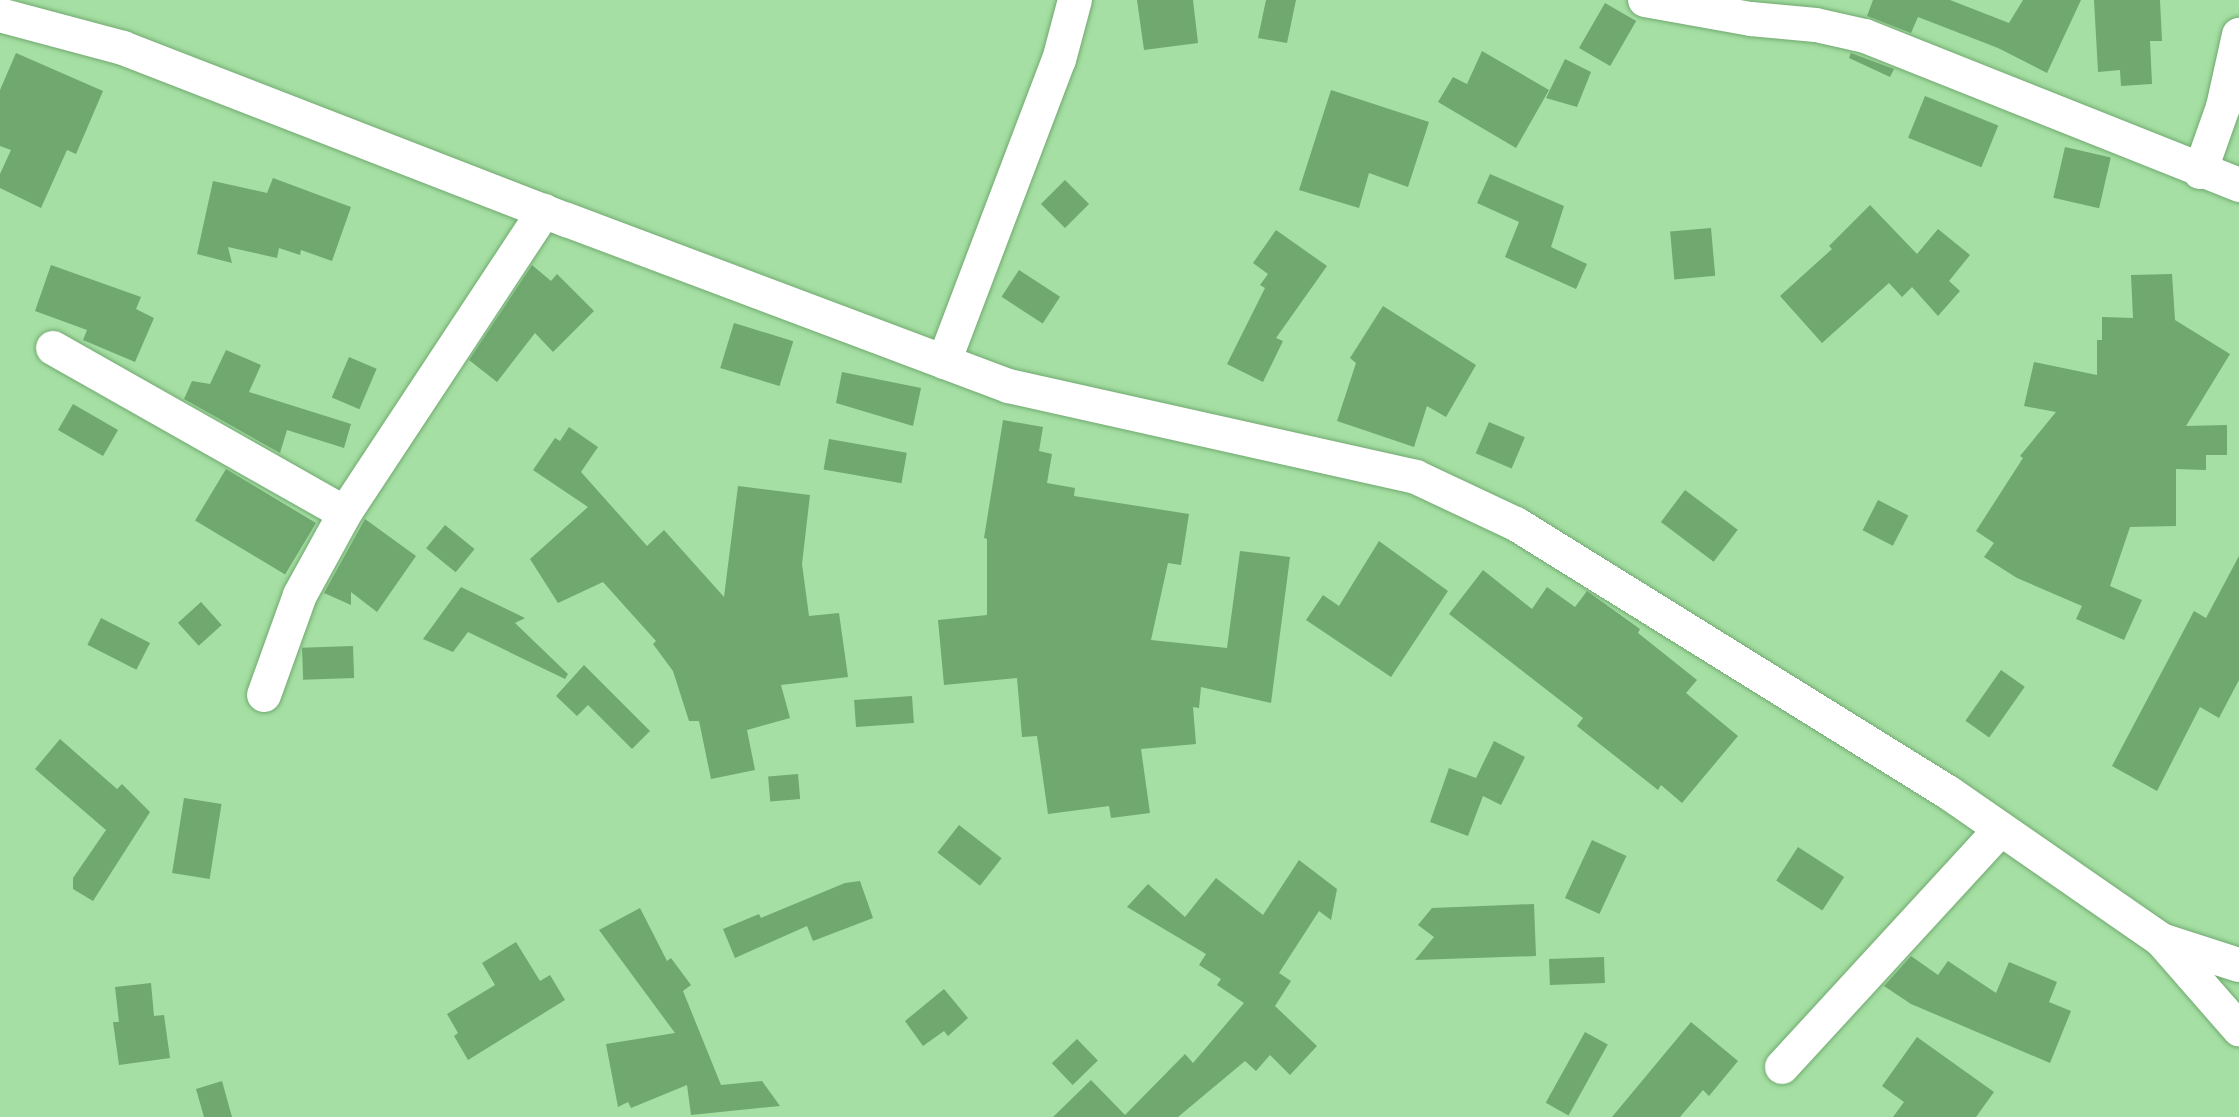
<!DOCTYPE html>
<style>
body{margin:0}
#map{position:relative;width:2239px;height:1117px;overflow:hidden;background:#a5dfa3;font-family:"Archivo Narrow",sans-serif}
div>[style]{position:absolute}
.building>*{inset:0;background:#70a86f;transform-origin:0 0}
.roads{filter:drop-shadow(0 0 2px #71a970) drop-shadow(0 0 2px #71a970)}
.minor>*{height:34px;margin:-17px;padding:0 17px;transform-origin:17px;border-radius:17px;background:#fff}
span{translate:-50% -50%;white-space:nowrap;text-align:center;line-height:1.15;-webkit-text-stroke:6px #dbf7d9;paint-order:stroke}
</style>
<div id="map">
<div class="building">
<div style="clip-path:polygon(1137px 0,1193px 0,1198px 43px,1144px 50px)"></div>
<div style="clip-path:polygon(1266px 0,1296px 0,1287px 43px,1258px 38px)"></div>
<div style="clip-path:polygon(1873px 0,1950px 0,2009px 23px,2023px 0,2081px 0,2047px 73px,1998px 48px,1918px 17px,1911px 33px,1867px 16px)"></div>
<div style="clip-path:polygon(2094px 0,2160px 0,2162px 41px,2150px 41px,2152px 84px,2121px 86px,2120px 70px,2098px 72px)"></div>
<div style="left:1605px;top:3px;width:36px;height:52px;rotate:30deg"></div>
<div style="clip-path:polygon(1482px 51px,1549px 90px,1516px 148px,1438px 102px,1453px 77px,1467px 84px)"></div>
<div style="clip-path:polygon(16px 53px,103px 91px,76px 154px,67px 150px,41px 208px,0 188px,0 174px,11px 150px,0 146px,0 90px)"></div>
<div style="clip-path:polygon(1851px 53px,1894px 69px,1890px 77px,1849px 58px)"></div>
<div style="clip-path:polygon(1565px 59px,1591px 72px,1577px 107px,1546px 98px)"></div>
<div style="clip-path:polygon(1331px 90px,1429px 122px,1408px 187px,1369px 173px,1359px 208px,1299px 190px)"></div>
<div style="left:1925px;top:96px;width:79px;height:45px;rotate:22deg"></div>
<div style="left:2065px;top:147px;width:47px;height:52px;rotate:13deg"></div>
<div style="clip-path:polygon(1490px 174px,1564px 206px,1551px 247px,1587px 264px,1576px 289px,1505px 257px,1519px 222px,1477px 203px)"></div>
<div style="clip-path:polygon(273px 178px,351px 207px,332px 261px,301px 250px,300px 255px,279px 248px,277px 258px,228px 247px,232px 263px,197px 254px,213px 181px,267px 193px)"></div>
<div style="left:1065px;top:180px;width:34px;height:34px;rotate:45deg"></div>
<div style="clip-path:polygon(1870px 205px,1917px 254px,1938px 229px,1970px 255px,1949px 281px,1960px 291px,1938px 316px,1912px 287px,1902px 297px,1889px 283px,1822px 343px,1780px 296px,1832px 249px,1829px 246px)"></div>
<div style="left:1711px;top:228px;width:48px;height:41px;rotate:85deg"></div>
<div style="clip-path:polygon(1276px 230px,1327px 266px,1276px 338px,1283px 341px,1263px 382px,1227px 364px,1265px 288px,1260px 285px,1268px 274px,1253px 263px)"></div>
<div style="clip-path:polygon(51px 265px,141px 297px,136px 309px,154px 318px,135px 362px,83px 340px,87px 330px,35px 311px)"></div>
<div style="clip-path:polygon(532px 265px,551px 281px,557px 274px,594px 311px,553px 352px,535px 333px,497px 382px,469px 360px)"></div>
<div style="left:1019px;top:270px;width:49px;height:32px;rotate:33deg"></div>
<div style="clip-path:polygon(2172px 274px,2175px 320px,2230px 354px,2186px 426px,2227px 425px,2227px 455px,2206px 455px,2206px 470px,2176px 469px,2176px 526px,2130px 527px,2110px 586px,2142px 600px,2124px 640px,2076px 619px,2082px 606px,2017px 578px,1984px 557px,1994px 543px,1976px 531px,2023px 458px,2020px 456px,2056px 412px,2024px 406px,2034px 362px,2097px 375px,2097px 340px,2102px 340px,2102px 317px,2133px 318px,2131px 275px)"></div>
<div style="clip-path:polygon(1383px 306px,1476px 365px,1446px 417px,1427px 406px,1414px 447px,1337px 421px,1356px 363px,1350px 358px)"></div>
<div style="left:734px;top:323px;width:62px;height:47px;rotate:17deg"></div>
<div style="clip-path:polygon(226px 350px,261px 365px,249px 392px,351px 424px,344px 448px,287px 430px,280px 453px,184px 399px,192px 381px,210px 384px)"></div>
<div style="left:349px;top:357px;width:30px;height:44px;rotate:23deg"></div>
<div style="clip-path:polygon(842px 372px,921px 388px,913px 426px,836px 403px)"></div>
<div style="left:73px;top:404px;width:52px;height:30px;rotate:30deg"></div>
<div style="clip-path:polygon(1003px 420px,1043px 427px,1039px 451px,1052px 454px,1047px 483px,1075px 488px,1074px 496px,1189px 514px,1181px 565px,1168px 563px,1151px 640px,1227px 648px,1240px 551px,1290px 557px,1271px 703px,1201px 687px,1199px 708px,1193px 707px,1196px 744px,1141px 749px,1150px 813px,1111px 818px,1109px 806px,1048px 814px,1037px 736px,1022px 737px,1017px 678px,944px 685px,938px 620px,987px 615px,987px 539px,984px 538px)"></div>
<div style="left:1489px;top:422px;width:39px;height:34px;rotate:23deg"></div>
<div style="clip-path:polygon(569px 427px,598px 447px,581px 472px,647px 546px,664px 530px,724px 597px,738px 486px,810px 495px,802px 564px,809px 616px,839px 613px,848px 677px,781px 685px,790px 718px,747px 730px,755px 770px,711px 779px,699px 721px,689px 721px,673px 671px,653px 644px,656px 641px,603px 582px,558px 603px,530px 559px,588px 507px,533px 470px,555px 438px,560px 441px)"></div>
<div style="left:829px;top:439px;width:79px;height:31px;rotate:10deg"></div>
<div style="left:226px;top:469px;width:105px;height:60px;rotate:31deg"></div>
<div style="left:1685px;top:490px;width:66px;height:40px;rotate:37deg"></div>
<div style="left:1878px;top:500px;width:34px;height:34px;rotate:27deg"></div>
<div style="clip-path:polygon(365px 519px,416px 556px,377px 612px,351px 592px,351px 605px,324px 593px)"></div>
<div style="left:445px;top:525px;width:38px;height:30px;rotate:39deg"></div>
<div style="clip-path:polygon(1379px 541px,1448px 591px,1391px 677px,1306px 620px,1323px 595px,1339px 606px)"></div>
<div style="clip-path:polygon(2239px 556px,2239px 680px,2219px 718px,2200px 707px,2157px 791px,2112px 766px,2194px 611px,2206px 618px)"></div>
<div style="clip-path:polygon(1483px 570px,1532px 609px,1547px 587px,1575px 607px,1587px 591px,1640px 629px,1638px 633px,1697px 680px,1686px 693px,1738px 736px,1682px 803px,1661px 785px,1658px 790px,1577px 726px,1583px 718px,1449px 614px)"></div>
<div style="clip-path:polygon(461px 587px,525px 618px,515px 623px,568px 674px,565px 679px,468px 632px,453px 652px,423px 639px)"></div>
<div style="left:201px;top:602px;width:31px;height:31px;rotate:48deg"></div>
<div style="left:101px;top:618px;width:55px;height:30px;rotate:27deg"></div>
<div style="left:353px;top:646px;width:32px;height:51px;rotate:88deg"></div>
<div style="clip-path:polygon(584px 665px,650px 731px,632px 749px,588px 705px,577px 716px,556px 696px)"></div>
<div style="left:2001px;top:670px;width:29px;height:62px;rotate:35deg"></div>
<div style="left:912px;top:696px;width:27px;height:58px;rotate:86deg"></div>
<div style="clip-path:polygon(60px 739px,117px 789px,122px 784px,150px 812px,93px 901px,73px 889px,73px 878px,106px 830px,35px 769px)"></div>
<div style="clip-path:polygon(1494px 741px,1525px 757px,1501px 805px,1483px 796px,1468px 836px,1430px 822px,1449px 768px,1476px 778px)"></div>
<div style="left:798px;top:774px;width:25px;height:30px;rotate:85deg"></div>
<div style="left:184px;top:798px;width:38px;height:76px;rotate:9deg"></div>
<div style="left:959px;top:825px;width:54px;height:35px;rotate:38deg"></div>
<div style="left:1592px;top:840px;width:38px;height:64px;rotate:25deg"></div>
<div style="left:1798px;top:847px;width:55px;height:40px;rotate:33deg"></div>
<div style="clip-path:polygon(1299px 860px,1337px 889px,1331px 920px,1319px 911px,1279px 973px,1291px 981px,1275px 1006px,1317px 1046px,1290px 1075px,1270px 1055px,1256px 1071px,1245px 1061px,1178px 1117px,1053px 1117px,1091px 1080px,1125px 1115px,1185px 1054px,1193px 1063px,1244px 1003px,1217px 985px,1221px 979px,1199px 965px,1206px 954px,1127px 907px,1148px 884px,1185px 917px,1216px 878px,1263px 915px)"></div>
<div style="clip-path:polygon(860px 881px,873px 918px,813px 941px,807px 926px,735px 958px,723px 929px,759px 914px,761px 918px,845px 883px)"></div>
<div style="clip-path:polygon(1534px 904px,1536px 956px,1415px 960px,1434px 937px,1418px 925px,1432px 908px)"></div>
<div style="clip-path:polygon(640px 908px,667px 961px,671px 958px,691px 985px,683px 991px,721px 1085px,762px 1081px,780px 1106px,691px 1115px,687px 1085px,631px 1108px,628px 1102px,618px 1107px,606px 1044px,675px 1033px,599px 930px)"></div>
<div style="clip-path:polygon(516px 942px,540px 981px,550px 975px,565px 1000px,468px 1060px,454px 1036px,458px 1033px,447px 1014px,495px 985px,482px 963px)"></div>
<div style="clip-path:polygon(1911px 956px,1938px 975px,1948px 961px,1996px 993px,2009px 962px,2057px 982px,2049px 1002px,2071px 1011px,2050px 1063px,1911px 1004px,1884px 986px)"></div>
<div style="left:1604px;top:957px;width:26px;height:55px;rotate:88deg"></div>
<div style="clip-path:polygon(151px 983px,154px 1016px,164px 1015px,170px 1058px,119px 1065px,113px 1022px,119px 1022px,115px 987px)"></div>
<div style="clip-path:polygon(944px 989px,968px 1018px,948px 1036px,944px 1031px,923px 1046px,905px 1021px)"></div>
<div style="clip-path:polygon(1691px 1022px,1738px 1061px,1709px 1096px,1703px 1090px,1680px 1117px,1612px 1117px)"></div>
<div style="left:1585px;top:1032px;width:26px;height:81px;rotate:29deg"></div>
<div style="clip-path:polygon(1917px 1037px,1994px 1092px,1976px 1117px,1893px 1117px,1904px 1102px,1882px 1086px)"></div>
<div style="left:1077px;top:1039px;width:30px;height:35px;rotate:46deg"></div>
<div style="clip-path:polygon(222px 1081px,232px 1117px,204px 1117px,196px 1089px)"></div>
</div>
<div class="roads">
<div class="minor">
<div style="left:1645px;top:0;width:108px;rotate:10.2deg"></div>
<div style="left:1751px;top:19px;width:65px;rotate:5.3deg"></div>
<div style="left:1816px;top:25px;width:50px;rotate:12.7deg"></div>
<div style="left:1865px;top:36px;width:403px;rotate:21.7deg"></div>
<div style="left:0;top:15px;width:127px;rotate:15deg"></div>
<div style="left:123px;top:48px;width:476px;rotate:21.2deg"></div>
<div style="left:567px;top:220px;width:472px;rotate:20.6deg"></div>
<div style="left:1009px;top:386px;width:417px;rotate:12.6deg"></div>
<div style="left:1416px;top:477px;width:110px;rotate:25.2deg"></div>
<div style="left:1516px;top:524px;width:510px;rotate:31.85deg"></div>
<div style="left:1949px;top:793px;width:258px;rotate:34.7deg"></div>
<div style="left:2161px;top:940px;width:82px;rotate:17.8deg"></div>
<div style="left:2200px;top:172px;width:69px;rotate:-70.5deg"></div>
<div style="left:2223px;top:107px;width:74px;rotate:-77.5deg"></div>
<div style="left:53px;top:348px;width:335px;rotate:29.5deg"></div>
<div style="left:944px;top:362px;width:323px;rotate:-69.2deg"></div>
<div style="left:1059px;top:60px;width:62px;rotate:-75.1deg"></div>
<div style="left:264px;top:695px;width:106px;rotate:-70.2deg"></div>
<div style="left:300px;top:595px;width:94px;rotate:-61.2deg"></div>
<div style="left:345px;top:513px;width:362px;rotate:-56.6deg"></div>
<div style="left:2163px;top:942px;width:116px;rotate:48.9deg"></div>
<div style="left:1782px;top:1067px;width:323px;rotate:-47.4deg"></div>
</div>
</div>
</div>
